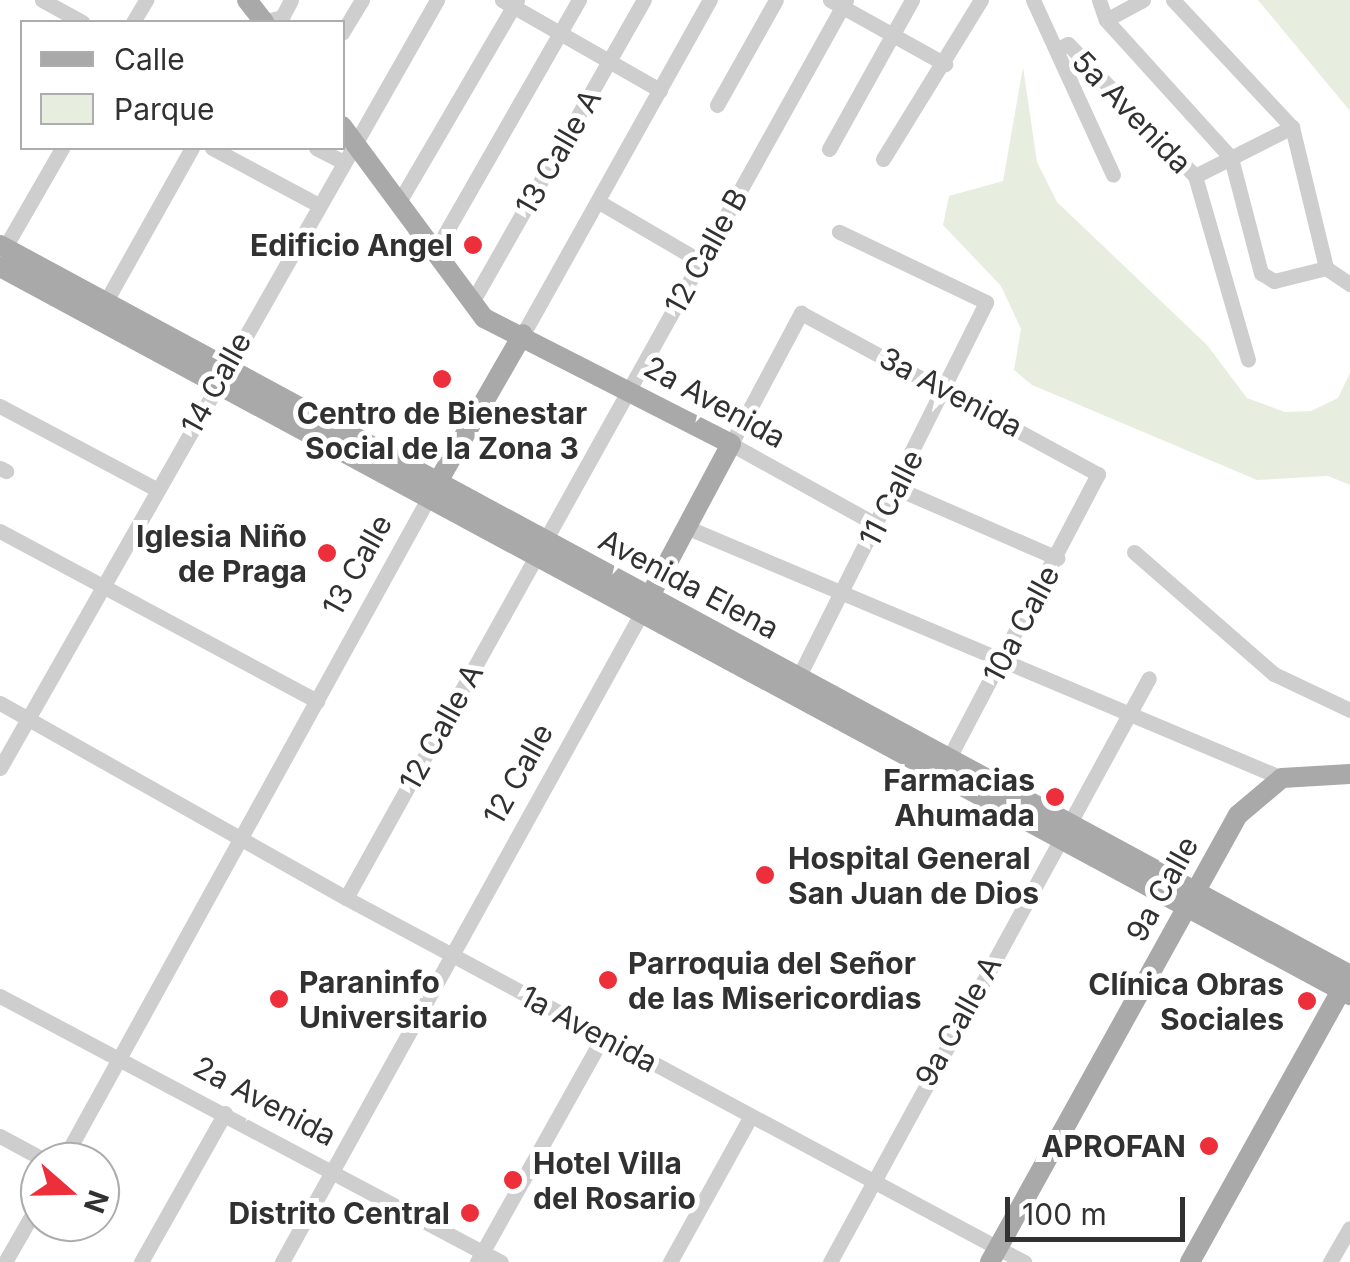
<!DOCTYPE html>
<meta charset="utf-8">
<style>
body{margin:0}
#map{position:relative;width:1350px;height:1262px;overflow:hidden;background:#fff;font-family:Inter,sans-serif}
div>[style]{position:absolute}
.green>*{inset:0;background:#e7eedf}
.minor>*{height:15px;margin:-7.5px;padding:0 7.5px;transform-origin:7.5px;border-radius:7.5px;background:#cecece}
.major>*{height:20px;margin:-10px;padding:0 10px;transform-origin:10px;border-radius:10px;background:#a9a9a9}
.dots>*{width:28px;height:28px;translate:-50% -50%;box-sizing:border-box;border:5px solid #fff;border-radius:50%}
span{translate:-50% -50%;white-space:nowrap;text-align:center;line-height:1.15;-webkit-text-stroke:10px #fff;paint-order:stroke}
.street-label{font-size:30px;color:#313131}
.poi-label{font-size:30px;color:#313131;font-weight:700}
.right{translate:-100% -50%;text-align:right}
.left{translate:0 -50%;text-align:left}
.legend{position:absolute;left:20px;top:20px;width:325px;height:130px;box-sizing:border-box;background:#fff;border:2px solid #adadad;margin:0;padding:12px 18px;list-style:none;font-size:30px;color:#313131}
.legend li{display:flex;align-items:center;gap:20px;height:50px}
.legend b{width:50px;border:2px solid #adadad}
.north{position:absolute;left:20px;top:1142px;width:100px;height:100px;box-sizing:border-box;background:#fff;border:2px solid #adadad;border-radius:50%;rotate:110deg;font-size:28px;font-weight:700;line-height:40px;text-align:center;color:#313131}
.north::after{content:'';display:block;margin:auto;width:35px;height:45px;background:#ed2f3b;clip-path:polygon(50% 0,100% 100%,50% 72%,0 100%)}
.scale{position:absolute;left:1005px;top:1197px;width:180px;height:45px;box-sizing:border-box;border:5px solid #313131;border-top:0;padding-left:12px;font-size:30px;line-height:35px;white-space:nowrap;color:#313131;-webkit-text-stroke:8px #fff;paint-order:stroke}
</style>
<div id="map">
<div class="green">
<div style="clip-path:polygon(1258px 0,1350px 0,1350px 111px)"></div>
<div style="clip-path:polygon(1023px 67px,1037px 162px,1057px 202px,1207px 345px,1247px 398px,1285px 412px,1311px 411px,1338px 398px,1350px 373px,1350px 485px,1328px 476px,1257px 480px,1032px 385px,1014px 370px,1021px 329px,1001px 286px,943px 225px,949px 196px,1003px 181px)"></div>
</div>
<div class="minor">
<div style="left:42px;top:0;width:46px;rotate:28.8deg"></div>
<div style="left:502px;top:0;width:182px;rotate:29.7deg"></div>
<div style="left:830px;top:0;width:132px;rotate:29.1deg"></div>
<div style="left:1033px;top:0;width:192px;rotate:65.4deg"></div>
<div style="left:1099px;top:0;width:21px;rotate:71deg"></div>
<div style="left:1106px;top:20px;width:186px;rotate:47.8deg"></div>
<div style="left:1231px;top:158px;width:119px;rotate:75.4deg"></div>
<div style="left:1261px;top:273px;width:15px;rotate:32deg"></div>
<div style="left:1274px;top:281px;width:54px;rotate:-14deg"></div>
<div style="left:1173px;top:0;width:174px;rotate:46.9deg"></div>
<div style="left:1292px;top:127px;width:145px;rotate:76.4deg"></div>
<div style="left:1326px;top:268px;width:29px;rotate:34deg"></div>
<div style="left:1106px;top:20px;width:42px;rotate:-28.4deg"></div>
<div style="left:133px;top:22px;width:26px;rotate:-59deg"></div>
<div style="left:262px;top:22px;width:21px;rotate:-14deg"></div>
<div style="left:282px;top:17px;width:19px;rotate:-62deg"></div>
<div style="left:342px;top:33px;width:39px;rotate:-59deg"></div>
<div style="left:1058px;top:49px;width:11px;rotate:-27deg"></div>
<div style="left:1068px;top:44px;width:183px;rotate:46.1deg"></div>
<div style="left:1195px;top:176px;width:191px;rotate:73.9deg"></div>
<div style="left:717px;top:105px;width:120px;rotate:-60.7deg"></div>
<div style="left:212px;top:148px;width:119px;rotate:28.1deg"></div>
<div style="left:316px;top:148px;width:28px;rotate:27deg"></div>
<div style="left:829px;top:149px;width:171px;rotate:-60.9deg"></div>
<div style="left:883px;top:159px;width:187px;rotate:-58.4deg"></div>
<div style="left:1195px;top:176px;width:109px;rotate:-26.8deg"></div>
<div style="left:399px;top:202px;width:234px;rotate:-59.7deg"></div>
<div style="left:599px;top:202px;width:117px;rotate:30.3deg"></div>
<div style="left:434px;top:253px;width:292px;rotate:-60.2deg"></div>
<div style="left:0;top:256px;width:125px;rotate:-60.1deg"></div>
<div style="left:471px;top:304px;width:350px;rotate:-60.4deg"></div>
<div style="left:101px;top:310px;width:186px;rotate:-60.7deg"></div>
<div style="left:523px;top:334px;width:383px;rotate:-60.8deg"></div>
<div style="left:0;top:406px;width:177px;rotate:28deg"></div>
<div style="left:0;top:468px;width:7px;rotate:27deg"></div>
<div style="left:896px;top:488px;width:176px;rotate:23.5deg"></div>
<div style="left:877px;top:525px;width:167px;rotate:-151deg"></div>
<div style="left:731px;top:444px;width:149px;rotate:-61.9deg"></div>
<div style="left:801px;top:313px;width:338px;rotate:28.5deg"></div>
<div style="left:1098px;top:474px;width:331px;rotate:117.7deg"></div>
<div style="left:686px;top:527px;width:647px;rotate:22.84deg"></div>
<div style="left:0;top:531px;width:360px;rotate:28.2deg"></div>
<div style="left:1134px;top:552px;width:186px;rotate:41.1deg"></div>
<div style="left:1274px;top:674px;width:84px;rotate:25.3deg"></div>
<div style="left:795px;top:684px;width:427px;rotate:-63.4deg"></div>
<div style="left:986px;top:302px;width:163px;rotate:-154.5deg"></div>
<div style="left:0;top:703px;width:397px;rotate:29.4deg"></div>
<div style="left:346px;top:898px;width:770px;rotate:28.23deg"></div>
<div style="left:0;top:768px;width:884px;rotate:-60.36deg"></div>
<div style="left:346px;top:898px;width:1028px;rotate:-60.89deg"></div>
<div style="left:0;top:996px;width:567px;rotate:27.97deg"></div>
<div style="left:0;top:1136px;width:55px;rotate:28.4deg"></div>
<div style="left:62px;top:1162px;width:760px;rotate:-61.11deg"></div>
<div style="left:5px;top:1262px;width:70px;rotate:-60.2deg"></div>
<div style="left:141px;top:1262px;width:171px;rotate:-60.6deg"></div>
<div style="left:282px;top:1262px;width:743px;rotate:-61.02deg"></div>
<div style="left:477px;top:1262px;width:258px;rotate:-60.8deg"></div>
<div style="left:670px;top:1262px;width:167px;rotate:-61deg"></div>
<div style="left:830px;top:1262px;width:665px;rotate:-61.36deg"></div>
<div style="left:1330px;top:1262px;width:39px;rotate:-60deg"></div>
</div>
<div class="major">
<div style="left:247px;top:0;width:28px;rotate:52deg"></div>
<div style="left:342px;top:126px;width:239px;rotate:53.5deg"></div>
<div style="left:484px;top:318px;width:277px;rotate:27deg"></div>
<div style="left:731px;top:444px;width:187px;rotate:118.1deg"></div>
<div style="left:0;top:245px;width:1535px;rotate:28.4deg"></div>
<div style="left:0;top:267px;width:1534px;rotate:28.34deg"></div>
<div style="left:432px;top:492px;width:182px;rotate:-60.1deg"></div>
<div style="left:990px;top:1262px;width:511px;rotate:-60.98deg"></div>
<div style="left:1238px;top:815px;width:57px;rotate:-40.1deg"></div>
<div style="left:1282px;top:778px;width:68px;rotate:-3.4deg"></div>
<div style="left:1190px;top:1262px;width:323px;rotate:-60.9deg"></div>
</div>
<div class="dots">
<div style="left:473px;top:245px;background:#ed2f3b"></div>
<div style="left:442px;top:379px;background:#ed2f3b"></div>
<div style="left:327px;top:553px;background:#ed2f3b"></div>
<div style="left:1055px;top:797px;background:#ed2f3b"></div>
<div style="left:765px;top:875px;background:#ed2f3b"></div>
<div style="left:608px;top:980px;background:#ed2f3b"></div>
<div style="left:279px;top:999px;background:#ed2f3b"></div>
<div style="left:1307px;top:1001px;background:#ed2f3b"></div>
<div style="left:1209px;top:1146px;background:#ed2f3b"></div>
<div style="left:513px;top:1180px;background:#ed2f3b"></div>
<div style="left:470px;top:1213px;background:#ed2f3b"></div>
</div>
<div class="street-label">
<span style="left:1132px;top:112px;rotate:46deg">5a Avenida</span>
<span style="left:558px;top:152px;rotate:-60deg">13 Calle A</span>
<span style="left:706px;top:251px;rotate:-61deg">12 Calle B</span>
<span style="left:216px;top:383px;rotate:-61deg">14 Calle</span>
<span style="left:951px;top:392px;rotate:28deg">3a Avenida</span>
<span style="left:715px;top:402px;rotate:29deg">2a Avenida</span>
<span style="left:891px;top:498px;rotate:-63deg">11 Calle</span>
<span style="left:357px;top:565px;rotate:-61deg">13 Calle</span>
<span style="left:689px;top:584px;rotate:28deg">Avenida Elena</span>
<span style="left:1021px;top:624px;rotate:-62deg">10a Calle</span>
<span style="left:441px;top:727px;rotate:-61deg">12 Calle A</span>
<span style="left:518px;top:774px;rotate:-61deg">12 Calle</span>
<span style="left:1162px;top:889px;rotate:-61deg">9a Calle</span>
<span style="left:958px;top:1021px;rotate:-61deg">9a Calle A</span>
<span style="left:589px;top:1029px;rotate:28deg">1a Avenida</span>
<span style="left:265px;top:1101px;rotate:28deg">2a Avenida</span>
</div>
<div class="poi-label">
<span class="right" style="left:453px;top:245px">Edificio Angel</span>
<span style="left:442px;top:430px">Centro de Bienestar<br>Social de la Zona 3</span>
<span class="right" style="left:307px;top:553px">Iglesia Niño<br>de Praga</span>
<span class="right" style="left:1035px;top:797px">Farmacias<br>Ahumada</span>
<span class="left" style="left:788px;top:875px">Hospital General<br>San Juan de Dios</span>
<span class="left" style="left:628px;top:980px">Parroquia del Señor<br>de las Misericordias</span>
<span class="left" style="left:299px;top:999px">Paraninfo<br>Universitario</span>
<span class="right" style="left:1284px;top:1001px">Clínica Obras<br>Sociales</span>
<span class="right" style="left:1186px;top:1146px">APROFAN</span>
<span class="left" style="left:533px;top:1180px">Hotel Villa<br>del Rosario</span>
<span class="right" style="left:450px;top:1213px">Distrito Central</span>
</div>
<ul class="legend">
<li><b style="height:12px;background:#a9a9a9"></b>Calle</li>
<li><b style="height:28px;background:#e7eedf"></b>Parque</li>
</ul>
<div class="north">N</div>
<div class="scale">100 m</div>
</div>
